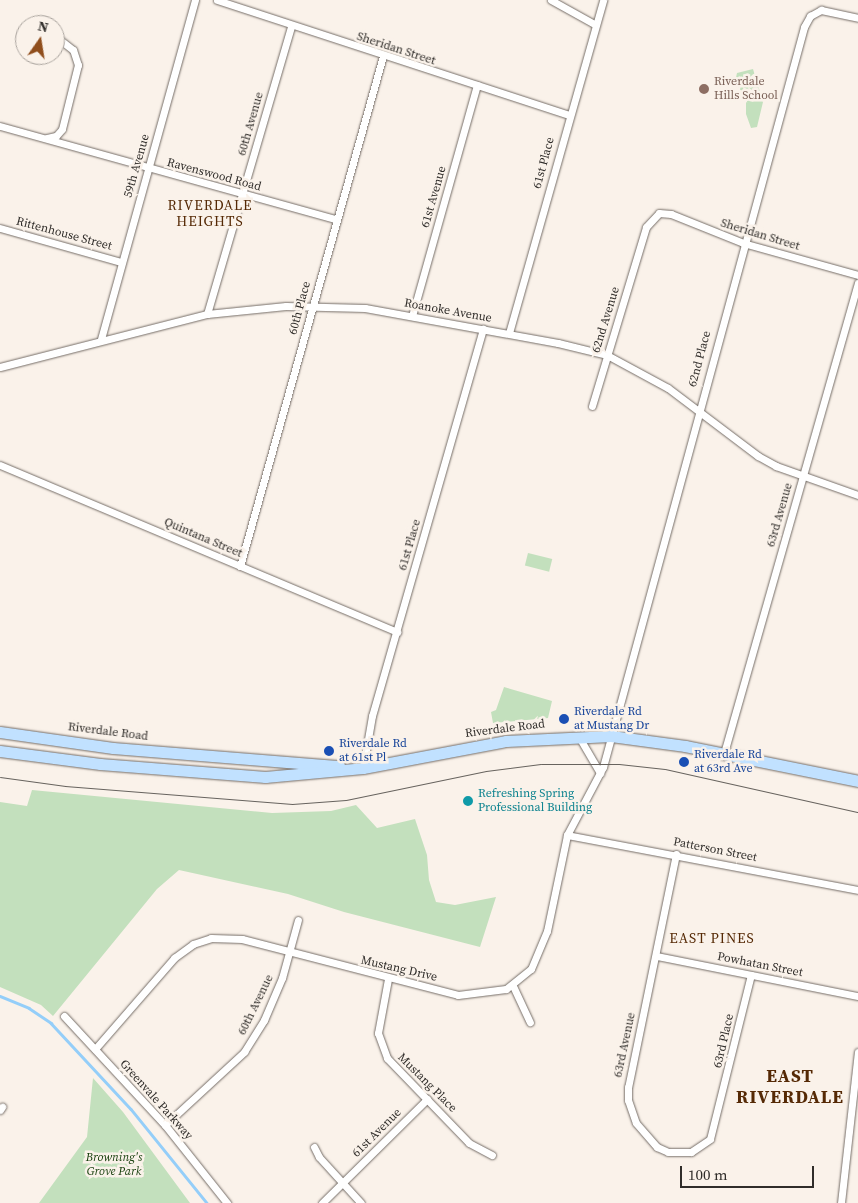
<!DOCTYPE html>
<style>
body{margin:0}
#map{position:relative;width:858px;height:1203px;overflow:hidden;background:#faf2ea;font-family:"Source Serif 4",serif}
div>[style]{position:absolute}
.green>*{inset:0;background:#c3e0bd;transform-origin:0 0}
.stream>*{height:2.5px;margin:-1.25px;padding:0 1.25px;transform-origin:1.25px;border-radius:1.25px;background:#94cef9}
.roads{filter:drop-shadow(0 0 1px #756d67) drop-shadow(0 0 1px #756d67)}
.minor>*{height:7px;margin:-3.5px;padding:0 3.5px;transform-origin:3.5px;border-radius:3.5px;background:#fff}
.primary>*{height:11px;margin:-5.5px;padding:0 5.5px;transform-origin:5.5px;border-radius:5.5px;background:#c1e1ff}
.tram>*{height:1px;margin:-0.5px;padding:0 0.5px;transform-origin:0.5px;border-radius:0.5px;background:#67635e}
.dots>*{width:14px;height:14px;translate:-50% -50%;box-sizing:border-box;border:2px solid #faf2ea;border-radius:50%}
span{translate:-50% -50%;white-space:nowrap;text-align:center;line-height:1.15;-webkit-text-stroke:5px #faf2ea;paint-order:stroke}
.street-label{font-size:12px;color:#302d2a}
.education-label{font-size:12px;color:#785e54}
.left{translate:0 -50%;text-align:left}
.transit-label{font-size:12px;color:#164399}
.culture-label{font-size:12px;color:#0d838f}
.park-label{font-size:12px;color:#103a06;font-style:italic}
.neighbourhood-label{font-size:14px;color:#552905;letter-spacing:1px}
.district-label{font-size:18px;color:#552905;font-weight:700;letter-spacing:1px}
.north{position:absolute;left:15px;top:15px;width:50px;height:50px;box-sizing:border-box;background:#faf2ea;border:1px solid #a9a39d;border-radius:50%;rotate:13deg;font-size:14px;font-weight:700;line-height:20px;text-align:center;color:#302d2a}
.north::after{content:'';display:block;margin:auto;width:18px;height:22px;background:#904e1c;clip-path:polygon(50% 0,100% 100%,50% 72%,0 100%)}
.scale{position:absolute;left:680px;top:1166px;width:134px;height:22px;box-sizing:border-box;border:2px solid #302d2a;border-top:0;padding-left:6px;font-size:15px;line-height:18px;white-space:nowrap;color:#302d2a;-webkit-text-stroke:4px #faf2ea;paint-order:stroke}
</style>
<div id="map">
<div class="green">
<div style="clip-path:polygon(753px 69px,763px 102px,757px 127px,751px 128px,746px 114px,746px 98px,735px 82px,737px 73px)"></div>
<div style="left:528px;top:553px;width:25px;height:13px;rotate:14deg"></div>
<div style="clip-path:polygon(504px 687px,552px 701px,548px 718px,493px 723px,491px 712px,496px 710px)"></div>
<div style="clip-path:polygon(32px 790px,272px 813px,331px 811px,356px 805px,377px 828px,415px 819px,427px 855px,429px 880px,436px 902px,455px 905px,496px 897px,480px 947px,344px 912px,288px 894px,179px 870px,157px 889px,53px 1016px,41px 1005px,0 987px,0 802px,27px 806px)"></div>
<div style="clip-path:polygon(93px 1078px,123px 1112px,190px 1203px,39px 1203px,87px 1137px)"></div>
</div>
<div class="stream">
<div style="left:0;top:996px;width:31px;rotate:22deg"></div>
<div style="left:29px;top:1008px;width:27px;rotate:34deg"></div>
<div style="left:51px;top:1023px;width:117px;rotate:47.1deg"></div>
<div style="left:131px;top:1109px;width:121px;rotate:51deg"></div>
</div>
<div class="roads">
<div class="minor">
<div style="left:217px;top:0;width:370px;rotate:18.1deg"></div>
<div style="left:551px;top:0;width:51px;rotate:29.1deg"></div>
<div style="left:36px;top:24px;width:1px;rotate:45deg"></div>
<div style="left:0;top:126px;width:349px;rotate:15.5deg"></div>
<div style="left:47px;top:138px;width:9px;rotate:-13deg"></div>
<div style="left:56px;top:136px;width:9px;rotate:-49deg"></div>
<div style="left:62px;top:129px;width:66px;rotate:-76deg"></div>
<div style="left:78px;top:65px;width:16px;rotate:-108deg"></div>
<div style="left:73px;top:50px;width:23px;rotate:-142deg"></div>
<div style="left:0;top:228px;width:126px;rotate:15.7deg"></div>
<div style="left:207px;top:314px;width:300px;rotate:-73.7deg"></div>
<div style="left:412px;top:316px;width:240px;rotate:-74.3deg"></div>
<div style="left:509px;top:333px;width:346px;rotate:-74.2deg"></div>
<div style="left:101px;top:339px;width:352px;rotate:-74.5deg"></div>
<div style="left:0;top:367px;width:214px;rotate:-14.4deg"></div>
<div style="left:207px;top:314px;width:79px;rotate:-5.8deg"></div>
<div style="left:286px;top:306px;width:79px;rotate:1.5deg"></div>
<div style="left:365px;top:308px;width:196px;rotate:10.3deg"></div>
<div style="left:558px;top:343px;width:50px;rotate:13.8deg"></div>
<div style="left:607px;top:355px;width:69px;rotate:28.4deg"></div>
<div style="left:668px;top:388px;width:113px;rotate:37.1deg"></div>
<div style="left:758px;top:456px;width:21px;rotate:29deg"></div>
<div style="left:776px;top:466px;width:87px;rotate:19.5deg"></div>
<div style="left:592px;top:406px;width:187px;rotate:-73.2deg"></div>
<div style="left:646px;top:227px;width:19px;rotate:-47deg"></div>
<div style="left:659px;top:213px;width:12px;rotate:5deg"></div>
<div style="left:671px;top:214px;width:78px;rotate:21.9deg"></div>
<div style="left:743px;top:243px;width:119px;rotate:15.5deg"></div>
<div style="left:0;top:465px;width:431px;rotate:22.8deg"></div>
<div style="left:240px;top:566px;width:530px;rotate:-74.34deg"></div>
<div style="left:579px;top:737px;width:42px;rotate:59.7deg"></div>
<div style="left:724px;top:753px;width:489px;rotate:-74.1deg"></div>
<div style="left:363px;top:768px;width:53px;rotate:-80.2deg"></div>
<div style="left:372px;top:716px;width:403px;rotate:-74deg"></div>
<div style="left:567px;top:835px;width:296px;rotate:10.7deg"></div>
<div style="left:676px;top:854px;width:238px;rotate:101.6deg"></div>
<div style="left:628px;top:1087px;width:13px;rotate:90deg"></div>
<div style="left:628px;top:1100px;width:24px;rotate:71deg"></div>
<div style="left:636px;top:1123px;width:32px;rotate:49deg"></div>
<div style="left:657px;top:1147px;width:12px;rotate:24deg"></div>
<div style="left:668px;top:1152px;width:23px"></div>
<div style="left:691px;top:1152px;width:23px;rotate:-34deg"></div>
<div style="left:710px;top:1139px;width:169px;rotate:-76deg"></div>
<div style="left:657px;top:956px;width:205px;rotate:11.3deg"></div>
<div style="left:388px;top:979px;width:55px;rotate:100.5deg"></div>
<div style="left:378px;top:1033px;width:27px;rotate:70deg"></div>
<div style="left:387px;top:1058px;width:118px;rotate:46deg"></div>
<div style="left:469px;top:1143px;width:26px;rotate:28deg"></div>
<div style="left:513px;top:986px;width:40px;rotate:65deg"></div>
<div style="left:64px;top:1016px;width:149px;rotate:47.2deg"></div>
<div style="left:165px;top:1125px;width:100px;rotate:51.5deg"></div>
<div style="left:95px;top:1049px;width:121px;rotate:-49deg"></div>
<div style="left:174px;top:958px;width:24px;rotate:-36deg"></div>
<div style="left:193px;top:944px;width:19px;rotate:-18deg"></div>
<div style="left:211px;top:938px;width:31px;rotate:2deg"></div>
<div style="left:242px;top:939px;width:223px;rotate:14.5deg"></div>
<div style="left:458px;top:995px;width:48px;rotate:-7.1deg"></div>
<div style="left:506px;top:989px;width:32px;rotate:-39deg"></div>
<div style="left:531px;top:969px;width:41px;rotate:-67.2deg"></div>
<div style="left:547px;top:931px;width:98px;rotate:-78.2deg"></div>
<div style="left:567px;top:835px;width:77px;rotate:-62.1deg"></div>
<div style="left:603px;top:767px;width:767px;rotate:-74.8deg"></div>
<div style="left:804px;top:27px;width:13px;rotate:-61deg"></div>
<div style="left:810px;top:16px;width:13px;rotate:-29deg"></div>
<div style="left:821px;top:10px;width:38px;rotate:12deg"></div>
<div style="left:0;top:1110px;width:4px;rotate:-56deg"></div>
<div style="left:165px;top:1125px;width:108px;rotate:-42.7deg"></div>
<div style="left:244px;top:1052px;width:38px;rotate:-58deg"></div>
<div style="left:264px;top:1020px;width:46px;rotate:-66.8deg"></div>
<div style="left:282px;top:978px;width:60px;rotate:-74.6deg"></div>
<div style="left:314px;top:1147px;width:11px;rotate:63deg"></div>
<div style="left:319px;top:1157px;width:62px;rotate:47.6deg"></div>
<div style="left:322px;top:1203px;width:148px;rotate:-44.7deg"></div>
<div style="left:841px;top:1203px;width:152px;rotate:-83.6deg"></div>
</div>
<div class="primary">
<div style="left:0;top:732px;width:114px;rotate:8.1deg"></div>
<div style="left:113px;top:748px;width:227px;rotate:4.6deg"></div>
<div style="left:0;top:751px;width:101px;rotate:7.4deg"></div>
<div style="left:100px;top:764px;width:166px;rotate:4.5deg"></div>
<div style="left:265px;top:777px;width:98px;rotate:-5.2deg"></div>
<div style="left:363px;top:768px;width:146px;rotate:-10.7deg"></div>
<div style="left:506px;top:741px;width:105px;rotate:-2.7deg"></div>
<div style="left:611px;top:736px;width:75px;rotate:7.7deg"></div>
<div style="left:685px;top:746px;width:177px;rotate:11.4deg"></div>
</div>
</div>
<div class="tram">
<div style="left:0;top:777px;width:66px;rotate:7.9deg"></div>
<div style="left:65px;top:786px;width:228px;rotate:4.5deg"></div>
<div style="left:292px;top:804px;width:54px;rotate:-4.2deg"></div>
<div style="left:346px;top:800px;width:143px;rotate:-11.7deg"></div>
<div style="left:486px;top:771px;width:55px;rotate:-7.3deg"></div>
<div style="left:541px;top:764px;width:78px"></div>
<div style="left:619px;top:764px;width:46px;rotate:6.2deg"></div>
<div style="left:665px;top:769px;width:198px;rotate:12.6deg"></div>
</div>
<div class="dots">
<div style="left:704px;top:89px;background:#8d6e63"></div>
<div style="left:564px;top:719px;background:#1a4fb4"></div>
<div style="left:329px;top:751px;background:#1a4fb4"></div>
<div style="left:684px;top:762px;background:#1a4fb4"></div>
<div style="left:468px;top:801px;background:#0f9aa8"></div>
</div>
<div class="street-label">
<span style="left:396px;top:49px;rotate:18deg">Sheridan Street</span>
<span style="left:251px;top:124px;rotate:-74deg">60th Avenue</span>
<span style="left:544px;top:163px;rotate:-75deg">61st Place</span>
<span style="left:137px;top:166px;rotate:-74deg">59th Avenue</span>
<span style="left:214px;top:175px;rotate:15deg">Ravenswood Road</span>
<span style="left:434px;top:197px;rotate:-74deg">61st Avenue</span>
<span style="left:64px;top:234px;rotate:15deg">Rittenhouse Street</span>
<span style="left:760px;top:235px;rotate:17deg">Sheridan Street</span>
<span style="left:300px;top:308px;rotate:-75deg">60th Place</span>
<span style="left:448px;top:311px;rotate:10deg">Roanoke Avenue</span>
<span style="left:606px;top:320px;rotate:-73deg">62nd Avenue</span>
<span style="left:700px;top:359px;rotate:-75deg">62nd Place</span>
<span style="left:780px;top:515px;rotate:-74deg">63rd Avenue</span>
<span style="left:203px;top:538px;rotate:23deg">Quintana Street</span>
<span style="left:410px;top:545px;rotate:-74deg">61st Place</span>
<span style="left:505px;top:729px;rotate:-7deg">Riverdale Road</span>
<span style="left:108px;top:732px;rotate:7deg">Riverdale Road</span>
<span style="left:715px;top:850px;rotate:11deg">Patterson Street</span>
<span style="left:760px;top:965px;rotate:11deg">Powhatan Street</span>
<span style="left:399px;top:969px;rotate:13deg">Mustang Drive</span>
<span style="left:256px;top:1005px;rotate:-64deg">60th Avenue</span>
<span style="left:724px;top:1041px;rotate:-77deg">63rd Place</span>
<span style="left:625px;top:1045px;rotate:-78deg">63rd Avenue</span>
<span style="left:427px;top:1083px;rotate:45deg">Mustang Place</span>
<span style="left:156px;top:1100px;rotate:48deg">Greenvale Parkway</span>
<span style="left:377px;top:1133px;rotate:-45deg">61st Avenue</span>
</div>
<div class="education-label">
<span class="left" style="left:714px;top:89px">Riverdale<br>Hills School</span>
</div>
<div class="transit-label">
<span class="left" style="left:574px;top:719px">Riverdale Rd<br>at Mustang Dr</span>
<span class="left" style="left:339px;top:751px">Riverdale Rd<br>at 61st Pl</span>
<span class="left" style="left:694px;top:762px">Riverdale Rd<br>at 63rd Ave</span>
</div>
<div class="culture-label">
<span class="left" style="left:478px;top:801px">Refreshing Spring<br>Professional Building</span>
</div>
<div class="park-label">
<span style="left:114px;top:1165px">Browning's<br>Grove Park</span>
</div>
<div class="neighbourhood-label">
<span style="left:210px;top:213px">RIVERDALE<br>HEIGHTS</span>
<span style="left:712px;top:938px">EAST PINES</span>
</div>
<div class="district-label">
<span style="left:790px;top:1087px">EAST<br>RIVERDALE</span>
</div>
<div class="north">N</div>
<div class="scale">100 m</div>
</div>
